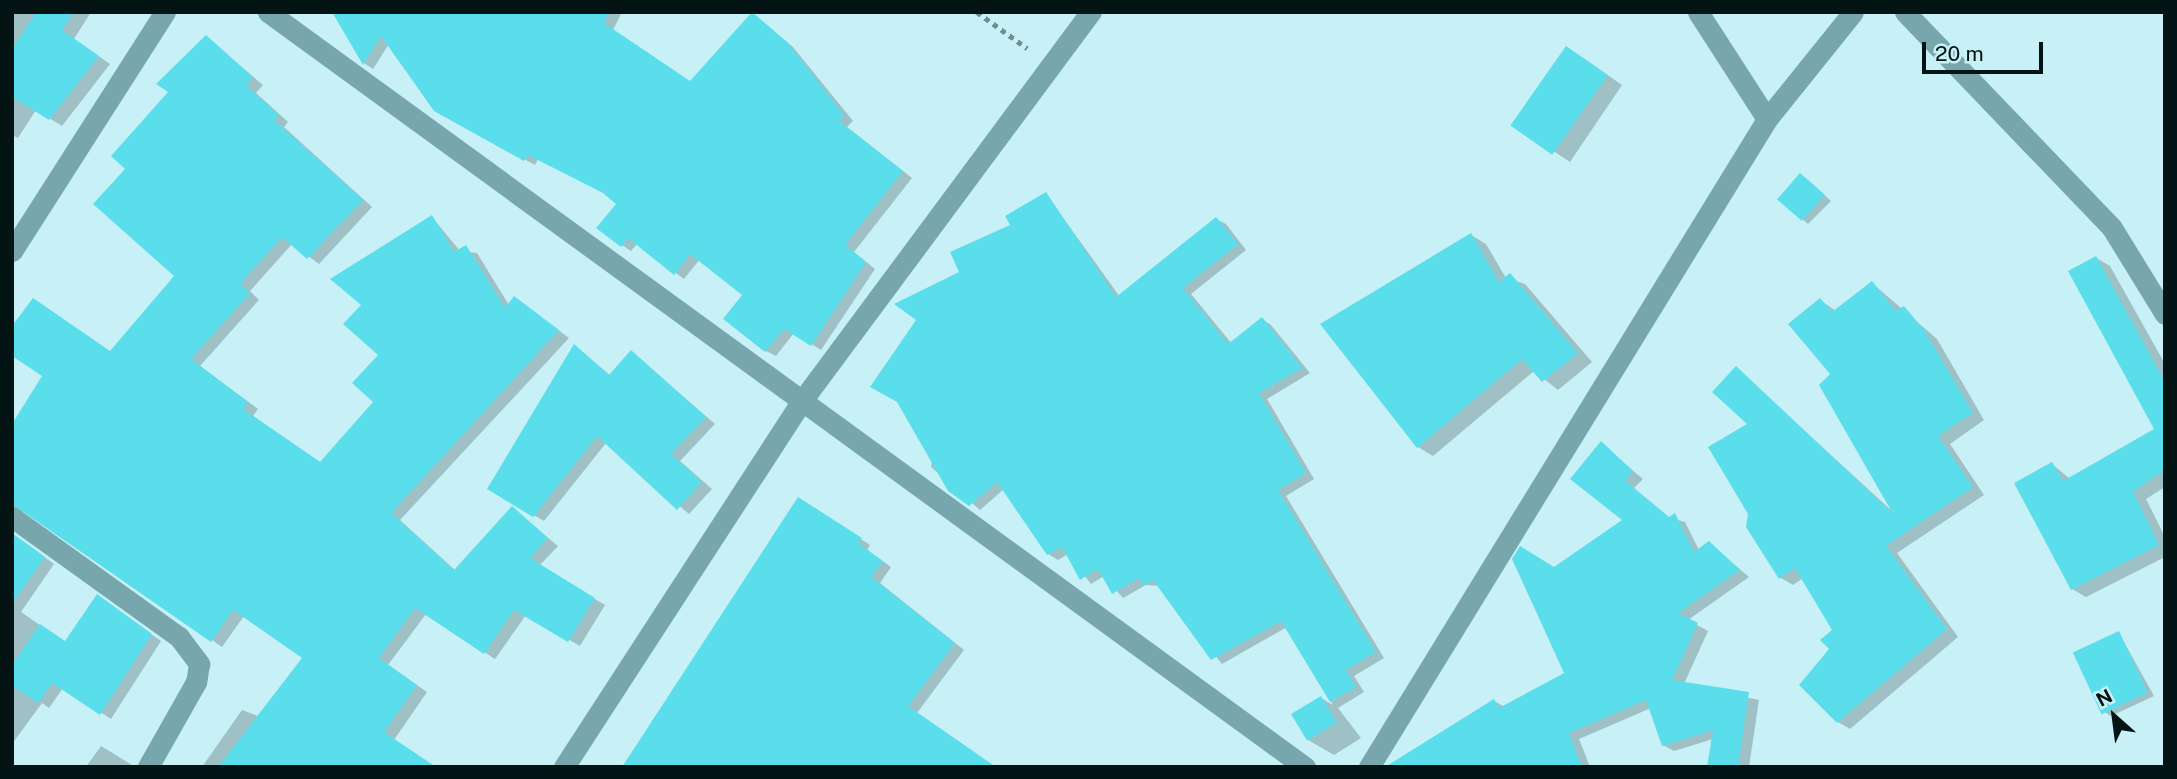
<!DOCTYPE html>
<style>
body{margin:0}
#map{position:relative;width:2177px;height:779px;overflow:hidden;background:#c7f1f6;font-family:"Public Sans",sans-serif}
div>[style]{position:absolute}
.shadow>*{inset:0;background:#0003}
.building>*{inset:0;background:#5bdeeb;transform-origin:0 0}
.path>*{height:4.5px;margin-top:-2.25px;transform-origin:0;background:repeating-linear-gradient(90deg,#708e92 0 5px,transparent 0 10px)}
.minor>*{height:21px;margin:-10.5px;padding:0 10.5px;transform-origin:10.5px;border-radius:10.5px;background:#77a7ac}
span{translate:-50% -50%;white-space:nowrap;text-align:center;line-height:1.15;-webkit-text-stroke:5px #c7f1f6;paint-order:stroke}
.frame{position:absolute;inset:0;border:14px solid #041314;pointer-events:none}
.north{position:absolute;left:2079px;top:681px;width:70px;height:70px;-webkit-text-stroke:5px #c7f1f6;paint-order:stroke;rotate:332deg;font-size:19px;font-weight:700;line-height:28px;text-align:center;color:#041314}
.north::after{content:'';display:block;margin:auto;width:24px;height:32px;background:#041314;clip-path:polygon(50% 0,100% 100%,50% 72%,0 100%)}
.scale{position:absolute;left:1922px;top:42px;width:121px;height:32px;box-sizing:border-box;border:4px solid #041314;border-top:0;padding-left:9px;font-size:21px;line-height:24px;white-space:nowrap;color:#041314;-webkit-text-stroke:5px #c7f1f6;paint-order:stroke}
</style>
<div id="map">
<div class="shadow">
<div style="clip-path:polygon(12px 12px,91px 12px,74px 39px,110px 64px,62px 126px,36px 110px,18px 138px,12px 135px)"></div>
<div style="clip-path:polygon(334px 12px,622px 12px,613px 30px,691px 83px,752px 14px,793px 47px,853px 121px,847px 127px,912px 178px,854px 252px,875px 269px,821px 350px,794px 333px,776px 356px,766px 351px,745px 295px,700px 259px,684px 279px,637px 244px,631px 251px,622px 245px,618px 204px,606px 194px,538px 159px,535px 165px,435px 110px,389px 44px,373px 69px,364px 63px)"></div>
<div style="clip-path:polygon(206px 37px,263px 85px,256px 93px,288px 122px,284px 127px,372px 207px,319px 264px,292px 244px,250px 291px,259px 300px,200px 366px,258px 409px,253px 416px,321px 463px,376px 402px,381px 355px,363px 305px,432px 217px,460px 251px,477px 253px,509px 305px,525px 305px,569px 338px,400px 520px,456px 571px,513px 509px,558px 546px,539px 566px,605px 605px,580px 646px,526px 615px,495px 659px,426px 614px,388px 665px,427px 692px,394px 740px,434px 767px,202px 767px,242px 710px,263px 718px,305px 657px,244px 616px,222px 647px,30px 512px,12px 511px,12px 427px,111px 353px,176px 276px,128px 169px)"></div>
<div style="clip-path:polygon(1582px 57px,1622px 85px,1570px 162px,1514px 125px)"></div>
<div style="clip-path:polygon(1808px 180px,1831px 201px,1808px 224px,1779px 199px)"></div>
<div style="clip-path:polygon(1046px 194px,1120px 297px,1216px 219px,1226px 224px,1246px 250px,1191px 294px,1232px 344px,1262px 319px,1271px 325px,1310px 373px,1267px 399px,1314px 479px,1286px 496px,1384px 658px,1354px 676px,1364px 692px,1338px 708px,1361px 738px,1334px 755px,1308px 740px,1321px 698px,1333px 705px,1287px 627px,1222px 664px,1160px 586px,1146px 585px,1123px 598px,1104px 576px,1091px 584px,1068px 554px,1058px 560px,1048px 554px,1004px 489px,980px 510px,931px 467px,961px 273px)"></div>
<div style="clip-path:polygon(1471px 235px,1486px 244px,1506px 278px,1525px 284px,1592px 362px,1558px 390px,1534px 371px,1433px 456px,1418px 447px)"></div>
<div style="clip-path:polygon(2096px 258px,2110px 266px,2165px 364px,2165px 487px,2146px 499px,2165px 537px,2165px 557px,2086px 597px,2072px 589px,2052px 464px,2070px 479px,2157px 430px)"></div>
<div style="clip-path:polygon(1872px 283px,1937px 339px,1984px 420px,1950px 444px,1984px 495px,1897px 553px,1958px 637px,1850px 729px,1838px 722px,1834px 630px,1803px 578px,1793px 585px,1781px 578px,1748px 527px,1749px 424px,1737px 369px,1892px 511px,1832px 374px,1820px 300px,1836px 311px)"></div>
<div style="clip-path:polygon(575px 346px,611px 376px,632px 352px,715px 424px,680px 461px,712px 489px,689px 514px,606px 443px,544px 521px,489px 489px)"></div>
<div style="clip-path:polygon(1601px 444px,1643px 479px,1634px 488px,1670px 518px,1685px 522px,1699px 550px,1709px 543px,1749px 577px,1688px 620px,1708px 631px,1684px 684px,1759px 700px,1749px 767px,1709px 767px,1713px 739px,1674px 751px,1663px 745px,1651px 708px,1579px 739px,1590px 767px,1406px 767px,1494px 701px,1505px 707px,1566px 674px,1554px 569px,1625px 520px)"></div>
<div style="clip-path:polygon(808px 505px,870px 545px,867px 550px,891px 567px,880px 583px,964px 650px,917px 713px,905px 767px)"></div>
<div style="clip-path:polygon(27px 544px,54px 564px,21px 612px,66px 643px,108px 603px,161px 641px,111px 719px,63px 688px,49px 708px,42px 703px,12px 744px,12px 545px)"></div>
<div style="clip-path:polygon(2119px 633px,2154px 696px,2111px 716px,2103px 711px)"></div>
<div style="clip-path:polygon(101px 746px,111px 752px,135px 767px,86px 767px)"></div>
</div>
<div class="building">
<div style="clip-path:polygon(36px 12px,74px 12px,62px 30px,99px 56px,49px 120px,12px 97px,12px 49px)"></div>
<div style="clip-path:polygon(332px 12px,609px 12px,604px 23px,690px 81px,752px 12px,787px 42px,844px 115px,839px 121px,903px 171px,845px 245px,866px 262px,811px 346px,784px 329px,765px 352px,723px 319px,742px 295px,690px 254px,674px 275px,628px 238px,621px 247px,596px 228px,616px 204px,603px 193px,528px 155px,524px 161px,434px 111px,381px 36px,363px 65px)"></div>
<div style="clip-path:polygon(206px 35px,253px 77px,246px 86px,279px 115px,274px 120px,363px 200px,307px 259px,282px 237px,240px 284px,250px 293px,191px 359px,248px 402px,243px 409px,320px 462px,373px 402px,352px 383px,378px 355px,343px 324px,361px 305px,330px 279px,432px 215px,454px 252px,466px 245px,505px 308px,514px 296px,559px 330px,391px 513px,454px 570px,512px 506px,548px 538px,530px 558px,595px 598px,568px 642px,514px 610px,484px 654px,415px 608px,379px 658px,417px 685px,384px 732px,436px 767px,218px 767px,302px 658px,233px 610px,211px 642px,12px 504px,12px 424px,42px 376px,12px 356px,12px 326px,33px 298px,110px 351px,174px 276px,93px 204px,125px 169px,111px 156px,168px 92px,156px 84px)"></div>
<div style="left:1566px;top:46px;width:51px;height:97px;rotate:35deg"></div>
<div style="left:1800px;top:173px;width:33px;height:35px;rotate:41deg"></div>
<div style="clip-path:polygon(1046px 192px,1116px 297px,1216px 217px,1238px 244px,1183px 288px,1228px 344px,1262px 317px,1302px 368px,1259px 393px,1306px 473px,1278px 490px,1376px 652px,1346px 670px,1356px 687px,1330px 702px,1281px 621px,1211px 660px,1153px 580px,1143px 586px,1139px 578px,1112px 594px,1098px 569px,1080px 580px,1062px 547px,1047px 555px,997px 482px,969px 506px,948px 491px,897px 402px,870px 387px,916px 320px,894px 304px,959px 272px,950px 252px,1010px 225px,1005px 216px)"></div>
<div style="clip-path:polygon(1471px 233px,1499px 282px,1510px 273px,1578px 353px,1542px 382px,1522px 359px,1417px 448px,1320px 324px)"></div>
<div style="clip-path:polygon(2096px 256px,2165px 382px,2165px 470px,2133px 491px,2159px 545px,2071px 590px,2014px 483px,2052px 462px,2063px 481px,2154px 429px,2068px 271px)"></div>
<div style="clip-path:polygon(1872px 281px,1896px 311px,1904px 306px,1924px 330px,1973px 413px,1938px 436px,1973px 487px,1886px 546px,1947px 629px,1837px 723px,1799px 685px,1829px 649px,1820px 640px,1832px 630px,1795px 568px,1779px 579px,1746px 527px,1748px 514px,1708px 447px,1747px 424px,1712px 392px,1736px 366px,1893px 514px,1819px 385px,1830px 374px,1788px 324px,1820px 298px,1832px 312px)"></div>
<div style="clip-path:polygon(574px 344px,609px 375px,631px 350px,706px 417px,671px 454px,702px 482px,677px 510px,597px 436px,533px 517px,487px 489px)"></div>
<div style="clip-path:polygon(1601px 441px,1633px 471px,1625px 481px,1669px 517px,1675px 513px,1694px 552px,1709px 541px,1740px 570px,1678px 613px,1698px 623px,1672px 680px,1749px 692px,1738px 767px,1707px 767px,1713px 730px,1662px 746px,1646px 700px,1569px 733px,1582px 767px,1385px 767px,1494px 699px,1499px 708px,1564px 673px,1512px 559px,1520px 546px,1554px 567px,1622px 520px,1570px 479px)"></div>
<div style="clip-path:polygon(798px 497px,862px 538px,858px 543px,883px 561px,871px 577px,955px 643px,908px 706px,996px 767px,622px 767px)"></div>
<div style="clip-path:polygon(12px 533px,45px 557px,12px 604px)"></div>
<div style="clip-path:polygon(97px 594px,152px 634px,100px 715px,52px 683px,38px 703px,12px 686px,12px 665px,40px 624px,65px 641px)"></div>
<div style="left:2119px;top:631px;width:68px;height:51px;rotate:65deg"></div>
<div style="left:1321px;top:696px;width:31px;height:35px;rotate:59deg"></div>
</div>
<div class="path">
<div style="left:977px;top:12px;width:62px;rotate:35.8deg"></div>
</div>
<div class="minor">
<div style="left:268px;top:12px;width:1283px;rotate:36.06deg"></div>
<div style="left:1698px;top:12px;width:127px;rotate:57.2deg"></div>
<div style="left:1905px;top:12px;width:299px;rotate:46.2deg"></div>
<div style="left:2112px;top:228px;width:101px;rotate:58.4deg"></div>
<div style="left:12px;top:251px;width:284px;rotate:-57.4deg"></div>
<div style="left:12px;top:517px;width:206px;rotate:35.7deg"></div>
<div style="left:179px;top:637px;width:34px;rotate:53deg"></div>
<div style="left:199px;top:664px;width:18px;rotate:99deg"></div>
<div style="left:196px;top:682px;width:98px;rotate:119.5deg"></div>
<div style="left:564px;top:767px;width:435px;rotate:-57deg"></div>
<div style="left:801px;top:402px;width:486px;rotate:-53.4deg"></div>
<div style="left:1369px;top:767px;width:760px;rotate:-58.44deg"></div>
<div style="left:1767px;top:119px;width:137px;rotate:-51.2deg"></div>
</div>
<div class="frame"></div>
<div class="north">N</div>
<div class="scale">20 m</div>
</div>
